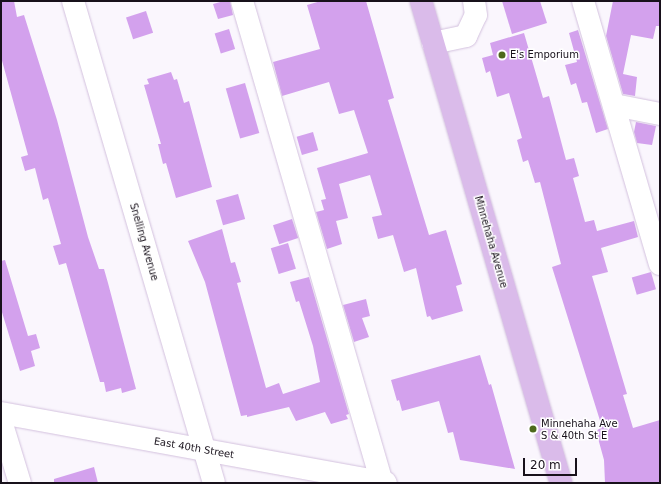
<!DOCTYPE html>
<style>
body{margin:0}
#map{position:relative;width:661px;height:484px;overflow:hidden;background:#faf6fd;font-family:"DejaVu Sans",sans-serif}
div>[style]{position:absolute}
.building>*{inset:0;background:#d3a1ed;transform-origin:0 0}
.roads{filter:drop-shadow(0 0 1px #d3c1de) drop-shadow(0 0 1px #d3c1de)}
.minor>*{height:22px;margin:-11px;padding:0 11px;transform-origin:11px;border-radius:11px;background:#fff}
.major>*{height:22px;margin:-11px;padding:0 11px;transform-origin:11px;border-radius:11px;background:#dabbea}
.dots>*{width:11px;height:11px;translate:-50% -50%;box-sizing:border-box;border:2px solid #fff;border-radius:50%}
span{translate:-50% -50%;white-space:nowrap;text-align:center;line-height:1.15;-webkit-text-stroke:3px #fff;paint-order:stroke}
.poi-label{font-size:10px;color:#18111b}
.left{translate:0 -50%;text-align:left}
.street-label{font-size:10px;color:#18111b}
.frame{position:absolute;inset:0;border:2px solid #18111b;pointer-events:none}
.scale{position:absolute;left:523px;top:458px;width:54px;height:18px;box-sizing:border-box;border:2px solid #18111b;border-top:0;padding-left:5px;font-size:12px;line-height:14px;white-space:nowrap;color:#18111b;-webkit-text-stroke:3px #fff;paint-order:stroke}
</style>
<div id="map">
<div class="building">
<div style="clip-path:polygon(1px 1px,14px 1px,17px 17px,24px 15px,57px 120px,88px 237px,99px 269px,104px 269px,108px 283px,136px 389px,122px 393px,121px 388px,106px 392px,104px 382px,100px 382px,66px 263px,59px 265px,53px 246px,61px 244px,48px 198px,43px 200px,35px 168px,25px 171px,21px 157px,28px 155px,1px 57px)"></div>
<div style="clip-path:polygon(224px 1px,230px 1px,233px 15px,218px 19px,213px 4px)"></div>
<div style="clip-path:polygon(321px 1px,366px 1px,394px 98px,388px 100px,429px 235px,446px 230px,462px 284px,456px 286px,463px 311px,432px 320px,430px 316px,427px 317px,416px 268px,404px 272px,393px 235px,378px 239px,372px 217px,382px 215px,370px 175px,339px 184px,348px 218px,336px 221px,342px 244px,327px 249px,316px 212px,324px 210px,321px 200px,326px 199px,317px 168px,368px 153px,354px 110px,339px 114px,329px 82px,282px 96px,273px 62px,320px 49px,307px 5px)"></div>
<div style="clip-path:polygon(502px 1px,540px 1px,547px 23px,512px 34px)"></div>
<div style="clip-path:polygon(613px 1px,660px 2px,660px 26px,656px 26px,653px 39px,631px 35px,623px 74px,637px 77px,635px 96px,623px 94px,606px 36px)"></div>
<div style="left:146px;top:11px;width:23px;height:21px;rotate:72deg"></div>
<div style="left:229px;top:29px;width:21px;height:15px;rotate:73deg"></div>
<div style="clip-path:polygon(578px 30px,608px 129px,596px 133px,587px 102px,582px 103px,576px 83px,571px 85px,565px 65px,577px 62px,569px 33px)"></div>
<div style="clip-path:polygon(524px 33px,543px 98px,549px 96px,566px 160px,574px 158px,579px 176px,573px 178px,585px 222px,594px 220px,597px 231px,634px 221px,638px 237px,601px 248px,608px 272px,592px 276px,627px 394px,623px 395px,633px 428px,660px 420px,660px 483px,605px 483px,604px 460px,596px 431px,602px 427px,552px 267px,561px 264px,540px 182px,535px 183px,528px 160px,523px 162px,517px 140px,522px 138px,509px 93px,497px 97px,490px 71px,486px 73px,482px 58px,493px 55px,490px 43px)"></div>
<div style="clip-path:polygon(171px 72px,174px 80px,177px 79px,184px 103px,189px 101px,212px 187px,176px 198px,166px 163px,163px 164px,158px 144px,161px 144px,144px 85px,149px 84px,147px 79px)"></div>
<div style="left:245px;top:83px;width:52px;height:20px;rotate:74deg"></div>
<div style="clip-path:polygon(636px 122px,656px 126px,652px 145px,637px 143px,634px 132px)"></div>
<div style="left:313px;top:132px;width:19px;height:17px;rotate:74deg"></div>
<div style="left:238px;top:194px;width:26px;height:23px;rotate:74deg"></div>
<div style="left:292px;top:219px;width:20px;height:20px;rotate:72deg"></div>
<div style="clip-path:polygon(222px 229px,231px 263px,235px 262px,241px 282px,237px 283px,266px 388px,279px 383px,283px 394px,320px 382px,313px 346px,299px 301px,296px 302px,290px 282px,309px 277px,349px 414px,346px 415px,348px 419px,331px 424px,325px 412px,296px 421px,289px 407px,247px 417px,247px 415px,241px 416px,205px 282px,188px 241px)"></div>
<div style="left:288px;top:243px;width:27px;height:18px;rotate:73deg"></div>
<div style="clip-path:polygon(5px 260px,28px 336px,36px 334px,40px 348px,31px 351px,35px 366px,20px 371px,1px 309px,1px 261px)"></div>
<div style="left:651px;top:272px;width:18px;height:20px;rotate:74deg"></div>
<div style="clip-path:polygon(366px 299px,370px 316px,362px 318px,369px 337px,354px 342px,343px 305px)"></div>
<div style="clip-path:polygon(480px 355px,489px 385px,491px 384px,515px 469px,460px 460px,453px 432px,448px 433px,439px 401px,402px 411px,399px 400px,397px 401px,391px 380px)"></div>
<div style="clip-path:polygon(94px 467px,98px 483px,54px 483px,54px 479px)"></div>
</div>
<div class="roads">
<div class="minor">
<div style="left:73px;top:1px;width:502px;rotate:73.69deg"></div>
<div style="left:242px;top:1px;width:502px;rotate:73.8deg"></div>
<div style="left:583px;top:1px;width:274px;rotate:73.7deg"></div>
<div style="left:433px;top:43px;width:34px;rotate:-12deg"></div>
<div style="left:466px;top:36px;width:23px;rotate:-65deg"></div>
<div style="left:476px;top:15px;width:14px;rotate:-98deg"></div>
<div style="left:614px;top:105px;width:47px;rotate:11.1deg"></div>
<div style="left:1px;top:413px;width:391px;rotate:10.3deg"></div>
<div style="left:1px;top:421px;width:65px;rotate:73deg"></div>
</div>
<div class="major">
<div style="left:421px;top:1px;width:502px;rotate:73.8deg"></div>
</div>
</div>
<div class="dots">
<div style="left:502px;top:55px;background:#4e691c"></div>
<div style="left:533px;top:429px;background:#4e691c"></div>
</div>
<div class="poi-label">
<span class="left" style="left:510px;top:55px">E's Emporium</span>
<span class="left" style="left:541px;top:429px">Minnehaha Ave<br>S &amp; 40th St E</span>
</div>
<div class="street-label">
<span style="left:144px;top:242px;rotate:74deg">Snelling Avenue</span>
<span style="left:491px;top:242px;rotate:74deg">Minnehaha Avenue</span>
<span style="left:194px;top:448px;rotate:10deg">East 40th Street</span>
</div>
<div class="frame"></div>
<div class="scale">20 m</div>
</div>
